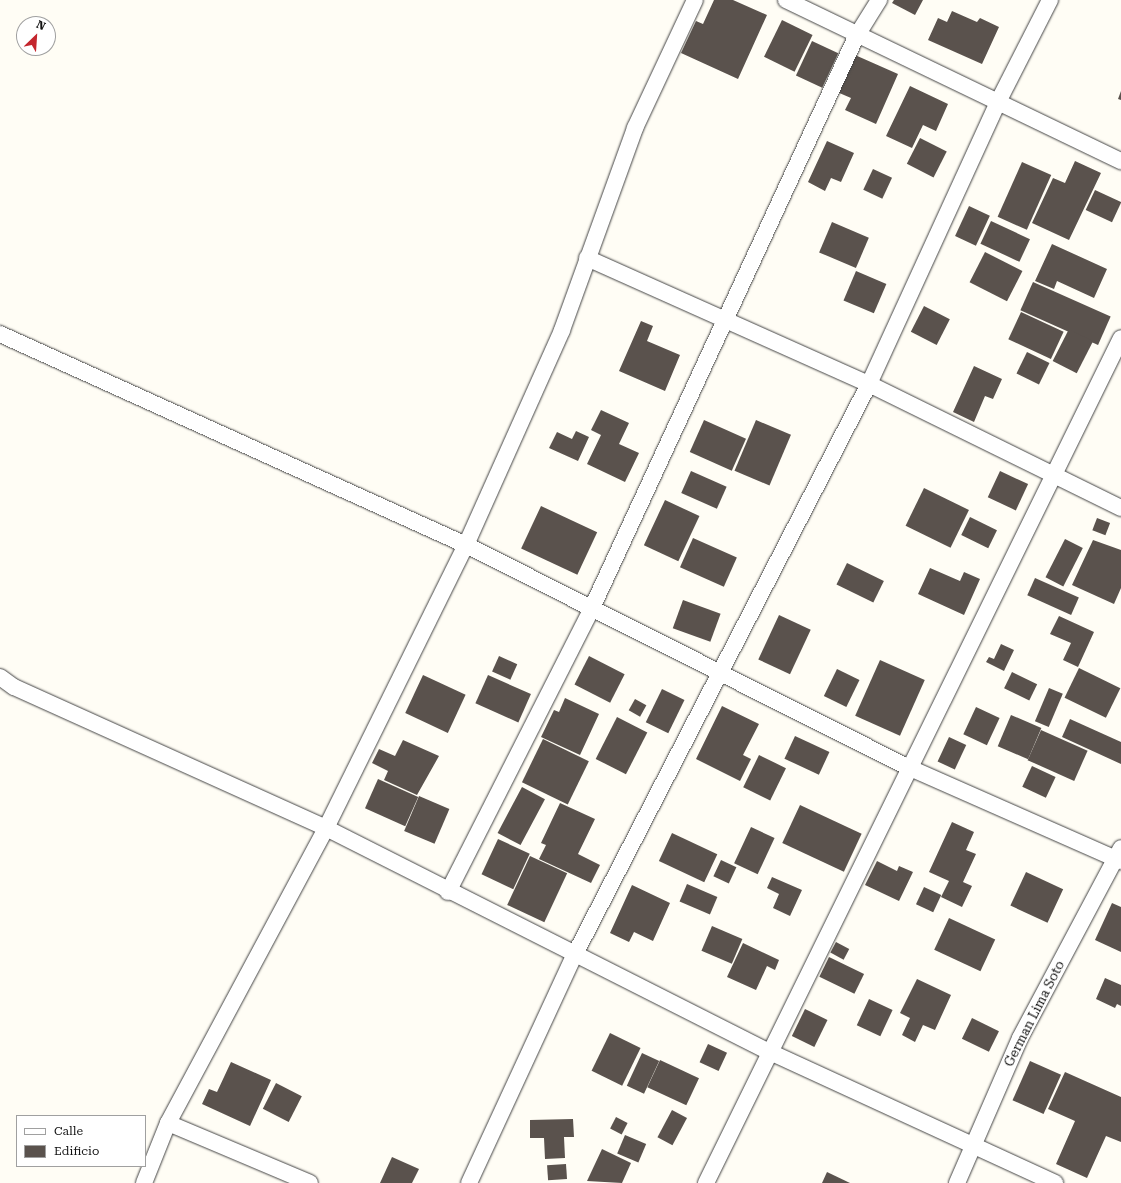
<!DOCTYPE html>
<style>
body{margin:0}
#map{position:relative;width:1121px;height:1183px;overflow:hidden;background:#fffdf5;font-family:"Roboto Serif",serif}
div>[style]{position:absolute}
.building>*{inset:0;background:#5a524d;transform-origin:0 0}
.roads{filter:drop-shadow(0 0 1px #444) drop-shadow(0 0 1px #444)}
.minor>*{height:16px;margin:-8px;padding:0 8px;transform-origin:8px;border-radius:8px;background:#fff}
span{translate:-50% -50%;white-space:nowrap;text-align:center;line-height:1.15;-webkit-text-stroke:4px #fff;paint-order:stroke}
.street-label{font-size:13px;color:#111}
.legend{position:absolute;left:16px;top:1115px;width:130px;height:52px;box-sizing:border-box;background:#fff;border:1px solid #a0a0a0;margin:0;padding:5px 7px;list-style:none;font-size:12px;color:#111}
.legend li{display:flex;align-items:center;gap:8px;height:20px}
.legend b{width:20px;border:1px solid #a0a0a0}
.north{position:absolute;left:16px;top:16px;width:40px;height:40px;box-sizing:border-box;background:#fff;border:1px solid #a0a0a0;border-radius:50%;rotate:25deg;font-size:11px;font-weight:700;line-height:16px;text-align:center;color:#111}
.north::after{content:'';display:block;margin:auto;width:14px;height:18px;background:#c4262e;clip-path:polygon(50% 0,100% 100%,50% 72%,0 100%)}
</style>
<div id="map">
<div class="building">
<div style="clip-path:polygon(714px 0,733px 0,767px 15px,738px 79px,681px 53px,696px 21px,703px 24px)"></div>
<div style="clip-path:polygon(894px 0,923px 0,915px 15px,892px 3px)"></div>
<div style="clip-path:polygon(952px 11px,977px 22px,980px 18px,999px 27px,982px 64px,928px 40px,938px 18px,947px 22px)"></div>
<div style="left:782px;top:20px;width:34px;height:41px;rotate:26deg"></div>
<div style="left:812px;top:41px;width:29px;height:38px;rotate:25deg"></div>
<div style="clip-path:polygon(855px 55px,898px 74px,876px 124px,845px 110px,851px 98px,837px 92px)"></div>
<div style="clip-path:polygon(910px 86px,948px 104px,936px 131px,923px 125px,912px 148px,886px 136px)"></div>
<div style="clip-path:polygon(1121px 91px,1121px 100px,1118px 99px)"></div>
<div style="left:920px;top:138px;width:30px;height:29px;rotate:27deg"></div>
<div style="clip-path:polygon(827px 141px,854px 153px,841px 182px,831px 178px,825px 191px,808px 182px)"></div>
<div style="clip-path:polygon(1075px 161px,1101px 173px,1069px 240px,1032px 223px,1053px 178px,1065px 183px)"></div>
<div style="left:1022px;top:162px;width:32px;height:60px;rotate:24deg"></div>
<div style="left:873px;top:169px;width:21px;height:23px;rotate:25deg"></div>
<div style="left:1095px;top:190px;width:29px;height:22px;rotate:25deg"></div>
<div style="left:969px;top:206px;width:23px;height:33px;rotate:25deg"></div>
<div style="left:991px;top:221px;width:43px;height:25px;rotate:25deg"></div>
<div style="left:832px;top:222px;width:40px;height:33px;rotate:23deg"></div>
<div style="clip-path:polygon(1052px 244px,1107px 269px,1094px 298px,1057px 281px,1054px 289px,1035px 281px)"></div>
<div style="left:985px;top:252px;width:42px;height:34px;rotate:27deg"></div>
<div style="left:856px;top:271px;width:33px;height:32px;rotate:23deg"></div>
<div style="left:1033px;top:282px;width:85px;height:31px;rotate:24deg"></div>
<div style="left:924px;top:306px;width:29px;height:29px;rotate:27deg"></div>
<div style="left:1021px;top:312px;width:47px;height:30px;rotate:25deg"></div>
<div style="clip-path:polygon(641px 321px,653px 326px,647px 341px,680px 355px,665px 391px,619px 371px)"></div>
<div style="left:1069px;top:329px;width:27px;height:36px;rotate:27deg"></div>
<div style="left:1027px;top:352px;width:25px;height:24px;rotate:26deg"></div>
<div style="clip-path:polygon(974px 366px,1002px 379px,993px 399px,985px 396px,974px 422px,953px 412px)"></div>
<div style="clip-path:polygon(601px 410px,629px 423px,619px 444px,639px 453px,625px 482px,587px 464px,601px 435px,591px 430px)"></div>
<div style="left:704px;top:420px;width:46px;height:35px;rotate:24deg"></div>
<div style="left:756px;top:420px;width:38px;height:55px;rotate:23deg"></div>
<div style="clip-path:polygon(576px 431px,589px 437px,578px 461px,549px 448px,557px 432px,572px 439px)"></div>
<div style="left:691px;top:471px;width:39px;height:24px;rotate:24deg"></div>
<div style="left:1000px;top:471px;width:31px;height:29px;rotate:25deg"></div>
<div style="left:924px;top:488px;width:50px;height:42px;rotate:26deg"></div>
<div style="left:665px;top:500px;width:38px;height:50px;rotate:25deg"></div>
<div style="left:541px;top:506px;width:62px;height:47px;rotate:25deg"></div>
<div style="left:970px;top:517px;width:30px;height:20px;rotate:26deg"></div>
<div style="left:1097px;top:518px;width:14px;height:13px;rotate:21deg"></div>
<div style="left:693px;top:538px;width:48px;height:32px;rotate:24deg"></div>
<div style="left:1065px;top:539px;width:20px;height:43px;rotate:27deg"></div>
<div style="clip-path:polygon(1093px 540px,1121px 550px,1121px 588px,1114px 604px,1072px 585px)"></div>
<div style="left:847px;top:563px;width:41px;height:24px;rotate:26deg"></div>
<div style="clip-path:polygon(930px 568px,960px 581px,964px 572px,980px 579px,964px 615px,918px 594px)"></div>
<div style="left:1035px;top:578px;width:48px;height:19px;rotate:24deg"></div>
<div style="left:683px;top:600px;width:40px;height:30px;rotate:20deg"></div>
<div style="left:779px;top:615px;width:35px;height:49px;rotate:25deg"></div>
<div style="clip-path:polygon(1059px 616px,1094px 632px,1078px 667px,1063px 660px,1071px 643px,1050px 634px)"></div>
<div style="clip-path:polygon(1001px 644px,1014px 650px,1004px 671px,986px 662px,989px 657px,994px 659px)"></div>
<div style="left:499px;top:656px;width:20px;height:17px;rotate:24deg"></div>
<div style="left:589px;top:656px;width:40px;height:32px;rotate:27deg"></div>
<div style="left:880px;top:660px;width:49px;height:61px;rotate:24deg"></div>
<div style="left:1079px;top:668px;width:46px;height:33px;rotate:26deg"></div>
<div style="left:837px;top:669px;width:25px;height:30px;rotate:26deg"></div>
<div style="left:1012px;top:672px;width:28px;height:18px;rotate:26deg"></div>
<div style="left:423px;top:675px;width:47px;height:42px;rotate:25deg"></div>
<div style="left:488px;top:675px;width:47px;height:31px;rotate:24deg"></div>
<div style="left:1049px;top:688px;width:15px;height:36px;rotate:23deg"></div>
<div style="left:662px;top:689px;width:25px;height:37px;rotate:26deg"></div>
<div style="clip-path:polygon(565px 698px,599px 714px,580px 755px,541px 737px,554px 710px,559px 712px)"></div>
<div style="left:635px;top:699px;width:13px;height:13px;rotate:29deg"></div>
<div style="clip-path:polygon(722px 706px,759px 724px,743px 755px,751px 759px,740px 781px,696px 759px)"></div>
<div style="left:976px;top:707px;width:26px;height:30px;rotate:25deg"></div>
<div style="left:1011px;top:715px;width:33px;height:34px;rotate:23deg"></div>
<div style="left:617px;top:717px;width:34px;height:47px;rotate:27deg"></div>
<div style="clip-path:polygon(1070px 719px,1121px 742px,1121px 764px,1062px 737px)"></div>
<div style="left:1041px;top:730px;width:51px;height:33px;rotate:24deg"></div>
<div style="left:795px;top:736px;width:38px;height:25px;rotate:25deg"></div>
<div style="left:949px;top:737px;width:19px;height:27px;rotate:25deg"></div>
<div style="left:543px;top:739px;width:51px;height:48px;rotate:26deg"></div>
<div style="clip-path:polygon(403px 740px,439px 756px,417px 795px,384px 780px,388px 771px,372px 763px,379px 749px,395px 756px)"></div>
<div style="left:759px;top:755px;width:30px;height:36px;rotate:26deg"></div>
<div style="left:1032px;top:766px;width:26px;height:23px;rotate:25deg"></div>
<div style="left:378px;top:779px;width:44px;height:32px;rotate:24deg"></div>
<div style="left:522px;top:787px;width:26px;height:52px;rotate:28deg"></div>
<div style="left:419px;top:796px;width:33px;height:38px;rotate:23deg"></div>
<div style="clip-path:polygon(560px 803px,595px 819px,578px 854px,600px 865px,591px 883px,539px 859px,546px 845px,541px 843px)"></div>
<div style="left:800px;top:805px;width:68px;height:42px;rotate:25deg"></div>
<div style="clip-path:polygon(952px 822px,974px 832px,966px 850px,976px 854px,963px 882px,972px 886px,962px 907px,941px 897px,949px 881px,929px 872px)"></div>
<div style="left:751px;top:827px;width:26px;height:40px;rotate:25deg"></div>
<div style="left:672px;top:833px;width:50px;height:31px;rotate:25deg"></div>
<div style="left:498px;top:839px;width:35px;height:39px;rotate:25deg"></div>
<div style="left:530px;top:856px;width:41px;height:54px;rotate:25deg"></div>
<div style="left:721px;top:860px;width:17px;height:18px;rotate:25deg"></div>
<div style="clip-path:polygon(877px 861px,897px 871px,899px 866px,913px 872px,899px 901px,865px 885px)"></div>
<div style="left:1026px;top:872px;width:41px;height:37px;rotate:25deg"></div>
<div style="clip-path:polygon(772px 877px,802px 890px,790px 916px,773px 908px,779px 894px,767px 888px)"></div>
<div style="left:687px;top:884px;width:33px;height:19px;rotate:23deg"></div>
<div style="clip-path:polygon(632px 885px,670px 903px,653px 941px,634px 932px,629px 942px,610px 933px)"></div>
<div style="left:924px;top:887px;width:19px;height:19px;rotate:25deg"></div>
<div style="clip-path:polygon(1112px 903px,1121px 907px,1121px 952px,1095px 940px)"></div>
<div style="left:949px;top:918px;width:51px;height:35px;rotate:25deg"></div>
<div style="left:712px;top:926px;width:33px;height:27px;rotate:23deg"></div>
<div style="left:836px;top:942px;width:15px;height:12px;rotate:28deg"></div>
<div style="clip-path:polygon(743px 943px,779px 960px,775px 970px,767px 966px,756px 990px,727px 977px)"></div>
<div style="left:829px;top:957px;width:39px;height:22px;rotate:26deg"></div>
<div style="clip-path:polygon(1105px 978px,1121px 985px,1121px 1006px,1117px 1004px,1115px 1008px,1096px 999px)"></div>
<div style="clip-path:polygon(917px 979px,951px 995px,935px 1030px,923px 1025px,915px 1042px,902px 1035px,910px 1018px,900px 1013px)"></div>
<div style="left:869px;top:999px;width:26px;height:29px;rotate:25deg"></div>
<div style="left:805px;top:1009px;width:25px;height:30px;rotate:26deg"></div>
<div style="left:972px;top:1018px;width:30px;height:23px;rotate:26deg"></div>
<div style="left:610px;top:1033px;width:34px;height:42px;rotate:26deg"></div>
<div style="left:708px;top:1044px;width:21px;height:20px;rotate:25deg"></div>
<div style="left:642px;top:1053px;width:19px;height:36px;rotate:25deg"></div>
<div style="left:660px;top:1060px;width:43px;height:30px;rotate:25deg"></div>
<div style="left:1030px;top:1061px;width:34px;height:43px;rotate:24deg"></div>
<div style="clip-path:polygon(231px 1062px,271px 1080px,250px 1126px,202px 1104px,209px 1089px,217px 1092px)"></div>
<div style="clip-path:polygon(1065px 1072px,1121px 1097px,1121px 1142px,1106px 1136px,1087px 1178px,1056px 1164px,1075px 1121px,1048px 1109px)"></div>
<div style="left:276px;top:1083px;width:29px;height:29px;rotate:27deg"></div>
<div style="left:672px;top:1110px;width:17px;height:31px;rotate:28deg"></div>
<div style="left:616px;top:1117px;width:13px;height:13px;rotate:27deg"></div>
<div style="clip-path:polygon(573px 1119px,574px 1137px,564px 1137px,565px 1158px,545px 1159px,544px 1138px,530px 1138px,530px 1120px)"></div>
<div style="left:625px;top:1135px;width:23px;height:20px;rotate:23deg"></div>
<div style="clip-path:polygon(602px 1149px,631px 1163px,622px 1183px,587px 1181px)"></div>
<div style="clip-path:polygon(392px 1157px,419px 1169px,412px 1183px,380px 1183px)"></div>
<div style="left:566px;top:1164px;width:15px;height:19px;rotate:86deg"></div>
<div style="clip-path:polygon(827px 1172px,850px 1183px,822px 1183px)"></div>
</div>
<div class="roads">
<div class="minor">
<div style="left:786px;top:0;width:372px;rotate:25.7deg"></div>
<div style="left:587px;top:258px;width:309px;rotate:24.1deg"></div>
<div style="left:869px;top:384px;width:281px;rotate:26.2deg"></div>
<div style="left:0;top:334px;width:512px;rotate:24.36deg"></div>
<div style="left:466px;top:545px;width:497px;rotate:26.7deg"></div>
<div style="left:910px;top:768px;width:231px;rotate:23.8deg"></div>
<div style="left:0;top:677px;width:17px;rotate:36deg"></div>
<div style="left:14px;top:687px;width:342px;rotate:24.3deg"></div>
<div style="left:326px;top:828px;width:495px;rotate:26.8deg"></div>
<div style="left:768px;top:1051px;width:316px;rotate:24.7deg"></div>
<div style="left:448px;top:892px;width:316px;rotate:-63.1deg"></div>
<div style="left:591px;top:610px;width:631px;rotate:-65.18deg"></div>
<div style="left:856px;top:37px;width:44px;rotate:-58.1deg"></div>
<div style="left:168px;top:1123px;width:154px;rotate:22.9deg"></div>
<div style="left:144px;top:1183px;width:65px;rotate:-68.2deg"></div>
<div style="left:168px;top:1123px;width:335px;rotate:-61.8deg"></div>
<div style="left:326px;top:828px;width:316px;rotate:-63.7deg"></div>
<div style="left:466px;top:545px;width:235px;rotate:-65.9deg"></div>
<div style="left:562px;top:330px;width:215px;rotate:-70.1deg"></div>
<div style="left:635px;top:128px;width:141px;rotate:-64.9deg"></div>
<div style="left:469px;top:1183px;width:250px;rotate:-65.2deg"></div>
<div style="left:574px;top:956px;width:644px;rotate:-62.72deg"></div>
<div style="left:869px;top:384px;width:308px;rotate:-65.4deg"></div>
<div style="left:997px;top:104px;width:117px;rotate:-63deg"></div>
<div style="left:706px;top:1183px;width:941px;rotate:-63.84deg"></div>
<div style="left:957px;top:1183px;width:158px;rotate:-66.5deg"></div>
<div style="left:1020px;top:1038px;width:215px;rotate:-62deg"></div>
</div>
</div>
<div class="street-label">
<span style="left:1035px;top:1014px;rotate:-63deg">German Lima Soto</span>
</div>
<ul class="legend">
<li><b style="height:5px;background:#fff"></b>Calle</li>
<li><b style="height:11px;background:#5a524d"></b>Edificio</li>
</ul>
<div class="north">N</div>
</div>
